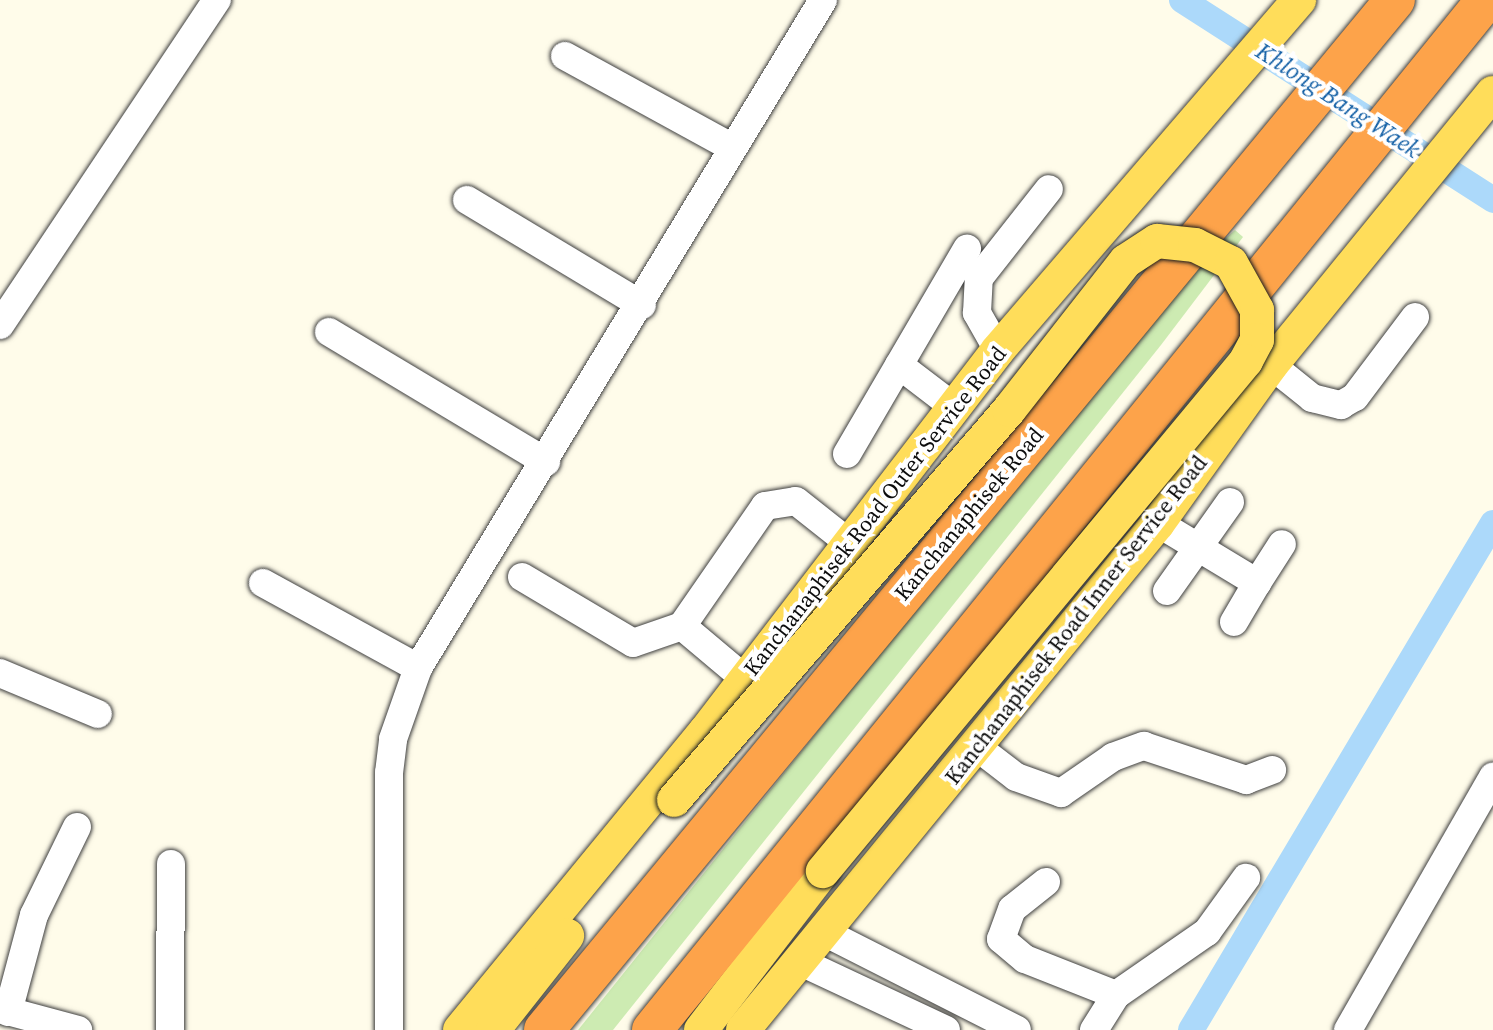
<!DOCTYPE html>
<style>
body{margin:0}
#map{position:relative;width:1493px;height:1030px;overflow:hidden;background:#fffcea;font-family:"Source Serif 4",serif}
div>[style]{position:absolute}
.green>*{inset:0;background:#cdebb2}
.canal>*{height:26px;margin:-13px;padding:0 13px;transform-origin:13px;border-radius:13px;background:#acd9fa}
.roads{filter:drop-shadow(0 0 2px #3f3f3f) drop-shadow(0 0 2px #3f3f3f)}
.minor>*{height:28px;margin:-14px;padding:0 14px;transform-origin:14px;border-radius:14px;background:#fff}
.major>*{height:34px;margin:-17px;padding:0 17px;transform-origin:17px;border-radius:17px;background:#ffdd5a}
.highway>*{height:40px;margin:-20px;padding:0 20px;transform-origin:20px;border-radius:20px;background:#fda34a}
.bridges{filter:drop-shadow(0 0 2px #1d1d1d) drop-shadow(0 0 2px #1d1d1d)}
.major-bridge>*{height:34px;margin:-17px;padding:0 17px;transform-origin:17px;border-radius:17px;background:#ffdd5a}
span{translate:-50% -50%;white-space:nowrap;text-align:center;line-height:1.15;-webkit-text-stroke:8px #fff;paint-order:stroke}
.street-label{font-size:22px;color:#0c0c0c}
.water-label{font-size:24px;color:#0f5da4;font-style:italic}
</style>
<div id="map">
<div class="green">
<div style="clip-path:polygon(1235px 230px,1243px 237px,1161px 345px,613px 1030px,578px 1030px,1182px 277px)"></div>
</div>
<div class="canal">
<div style="left:1182px;top:0;width:370px;rotate:32.7deg"></div>
<div style="left:1191px;top:1030px;width:590px;rotate:-59.22deg"></div>
</div>
<div class="roads">
<div class="minor">
<div style="left:565px;top:56px;width:189px;rotate:28.7deg"></div>
<div style="left:467px;top:200px;width:204px;rotate:31deg"></div>
<div style="left:0;top:325px;width:391px;rotate:-56.3deg"></div>
<div style="left:329px;top:332px;width:253px;rotate:30.9deg"></div>
<div style="left:998px;top:350px;width:43px;rotate:-119.6deg"></div>
<div style="left:977px;top:313px;width:35px;rotate:-87deg"></div>
<div style="left:979px;top:278px;width:113px;rotate:-51.8deg"></div>
<div style="left:899px;top:365px;width:69px;rotate:37.4deg"></div>
<div style="left:1271px;top:365px;width:53px;rotate:38.8deg"></div>
<div style="left:1312px;top:398px;width:30px;rotate:14deg"></div>
<div style="left:1341px;top:405px;width:16px;rotate:-30deg"></div>
<div style="left:1355px;top:397px;width:100px;rotate:-53.1deg"></div>
<div style="left:847px;top:454px;width:238px;rotate:-59.7deg"></div>
<div style="left:1158px;top:523px;width:116px;rotate:31.2deg"></div>
<div style="left:1257px;top:583px;width:46px;rotate:-57.3deg"></div>
<div style="left:522px;top:577px;width:129px;rotate:30.7deg"></div>
<div style="left:633px;top:643px;width:52px;rotate:-19.1deg"></div>
<div style="left:263px;top:583px;width:177px;rotate:28.7deg"></div>
<div style="left:1167px;top:591px;width:109px;rotate:-54.7deg"></div>
<div style="left:1234px;top:622px;width:45px;rotate:-59.5deg"></div>
<div style="left:0;top:673px;width:106px;rotate:22.7deg"></div>
<div style="left:745px;top:679px;width:82px;rotate:-139.9deg"></div>
<div style="left:682px;top:626px;width:146px;rotate:-55.3deg"></div>
<div style="left:765px;top:506px;width:31px;rotate:-9deg"></div>
<div style="left:796px;top:501px;width:66px;rotate:38.3deg"></div>
<div style="left:977px;top:747px;width:49px;rotate:37.6deg"></div>
<div style="left:1016px;top:777px;width:48px;rotate:19.6deg"></div>
<div style="left:1061px;top:793px;width:63px;rotate:-34.7deg"></div>
<div style="left:1113px;top:757px;width:33px;rotate:-20deg"></div>
<div style="left:1144px;top:746px;width:108px;rotate:18.4deg"></div>
<div style="left:1246px;top:780px;width:28px;rotate:-21deg"></div>
<div style="left:1046px;top:882px;width:43px;rotate:141.5deg"></div>
<div style="left:1012px;top:909px;width:32px;rotate:110deg"></div>
<div style="left:1001px;top:939px;width:31px;rotate:40deg"></div>
<div style="left:1025px;top:959px;width:98px;rotate:21.6deg"></div>
<div style="left:826px;top:933px;width:214px;rotate:26.9deg"></div>
<div style="left:801px;top:962px;width:160px;rotate:25.1deg"></div>
<div style="left:0;top:1009px;width:81px;rotate:15.1deg"></div>
<div style="left:8px;top:1012px;width:100px;rotate:-75deg"></div>
<div style="left:34px;top:915px;width:98px;rotate:-64deg"></div>
<div style="left:170px;top:1030px;width:166px;rotate:-89.7deg"></div>
<div style="left:389px;top:1030px;width:257px;rotate:-90deg"></div>
<div style="left:389px;top:773px;width:34px;rotate:-83deg"></div>
<div style="left:393px;top:739px;width:75px;rotate:-70.6deg"></div>
<div style="left:418px;top:668px;width:781px;rotate:-58.77deg"></div>
<div style="left:1094px;top:1030px;width:41px;rotate:-57.8deg"></div>
<div style="left:1116px;top:995px;width:111px;rotate:-34.7deg"></div>
<div style="left:1207px;top:932px;width:67px;rotate:-54.2deg"></div>
<div style="left:1348px;top:1030px;width:292px;rotate:-60.2deg"></div>
</div>
<div class="major">
<div style="left:460px;top:1030px;width:386px;rotate:-50.6deg"></div>
<div style="left:705px;top:732px;width:481px;rotate:-52.5deg"></div>
<div style="left:998px;top:350px;width:462px;rotate:-49.3deg"></div>
<div style="left:493px;top:1030px;width:120px;rotate:-51.8deg"></div>
<div style="left:701px;top:1030px;width:200px;rotate:-52.5deg"></div>
<div style="left:743px;top:1030px;width:655px;rotate:-50.7deg"></div>
<div style="left:1158px;top:523px;width:194px;rotate:-54.4deg"></div>
<div style="left:1271px;top:365px;width:351px;rotate:-50.8deg"></div>
</div>
<div class="highway">
<div style="left:544px;top:1030px;width:1336px;rotate:-50.44deg"></div>
<div style="left:652px;top:1030px;width:1325px;rotate:-51deg"></div>
</div>
</div>
<div class="bridges">
<div class="major-bridge">
<div style="left:674px;top:800px;width:514px;rotate:-49.34deg"></div>
<div style="left:1009px;top:410px;width:189px;rotate:-51.9deg"></div>
<div style="left:1126px;top:261px;width:37px;rotate:-33deg"></div>
<div style="left:1157px;top:241px;width:38px;rotate:6deg"></div>
<div style="left:1195px;top:245px;width:40px;rotate:26.6deg"></div>
<div style="left:1231px;top:263px;width:54px;rotate:61deg"></div>
<div style="left:1257px;top:310px;width:30px;rotate:90deg"></div>
<div style="left:1257px;top:340px;width:24px;rotate:118deg"></div>
<div style="left:1246px;top:361px;width:663px;rotate:129.67deg"></div>
</div>
</div>
<div class="street-label">
<span style="left:875px;top:511px;rotate:-52deg">Kanchanaphisek Road Outer Service Road</span>
<span style="left:969px;top:514px;rotate:-50deg">Kanchanaphisek Road</span>
<span style="left:1076px;top:620px;rotate:-52deg">Kanchanaphisek Road Inner Service Road</span>
</div>
<div class="water-label">
<span style="left:1338px;top:100px;rotate:33deg">Khlong Bang Waek</span>
</div>
</div>
